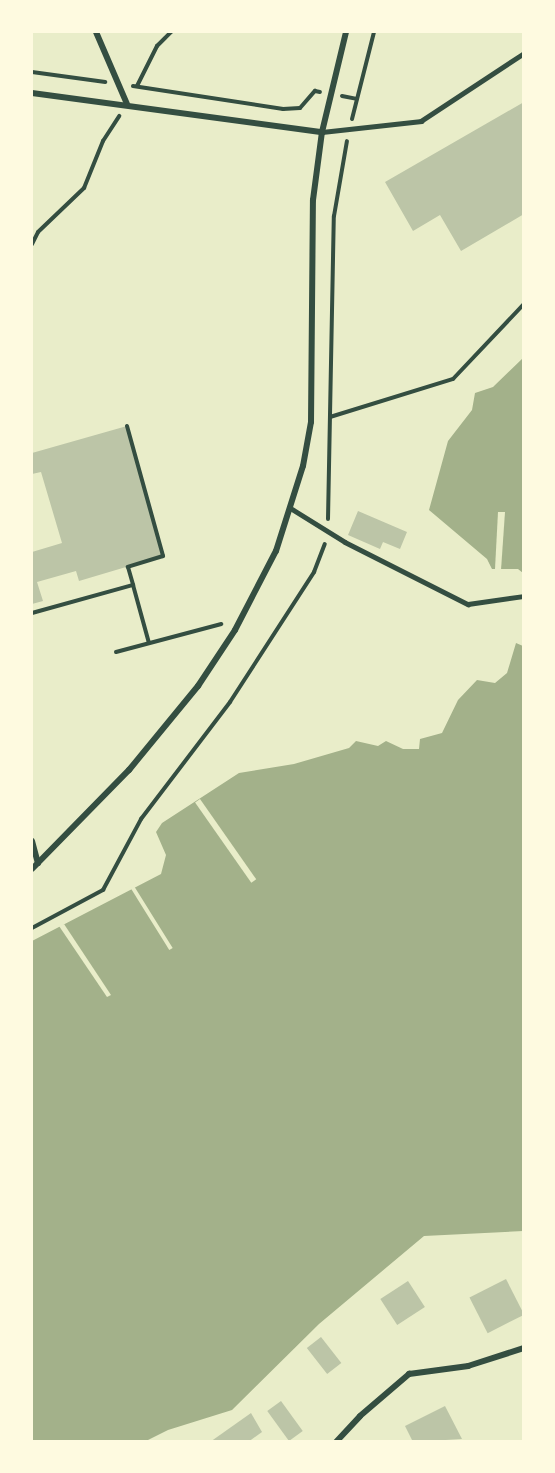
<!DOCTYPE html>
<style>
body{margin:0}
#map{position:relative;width:555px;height:1473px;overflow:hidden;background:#e9edc9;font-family:"PT Sans Narrow",sans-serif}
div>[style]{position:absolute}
.water>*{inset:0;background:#a3b18a}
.pier>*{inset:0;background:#e9edc9;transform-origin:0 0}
.building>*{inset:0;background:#bcc5a7;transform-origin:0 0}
.path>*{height:4px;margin:-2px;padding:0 2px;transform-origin:2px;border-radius:2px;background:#344e41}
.service>*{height:4.5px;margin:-2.25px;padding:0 2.25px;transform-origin:2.25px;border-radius:2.25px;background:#344e41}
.minor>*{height:6px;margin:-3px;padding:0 3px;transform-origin:3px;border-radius:3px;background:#344e41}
span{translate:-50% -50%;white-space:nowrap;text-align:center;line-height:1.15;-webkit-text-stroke:6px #fefae0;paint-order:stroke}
.frame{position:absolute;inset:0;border:33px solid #fefae0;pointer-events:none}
</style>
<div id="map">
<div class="water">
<div style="clip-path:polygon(523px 358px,523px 573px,518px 569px,492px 569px,487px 559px,429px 510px,448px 441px,472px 410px,475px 393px,493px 387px)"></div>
<div style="clip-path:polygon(516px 643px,523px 646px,523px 1231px,424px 1236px,319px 1324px,232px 1410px,168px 1430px,146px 1441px,32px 1442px,32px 941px,161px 874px,166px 855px,156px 832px,162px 823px,239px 773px,294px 764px,349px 748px,356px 741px,378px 746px,386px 741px,403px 749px,419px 749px,420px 739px,442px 733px,458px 700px,477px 680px,495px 683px,507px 673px)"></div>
</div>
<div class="pier">
<div style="clip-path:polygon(498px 512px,505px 512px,501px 570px,495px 569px)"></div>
<div style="left:200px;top:799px;width:98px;height:6px;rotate:55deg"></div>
<div style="left:134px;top:886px;width:73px;height:4px;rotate:58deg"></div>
<div style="clip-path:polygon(64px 924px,111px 995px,107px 997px,59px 926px)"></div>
</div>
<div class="building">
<div style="clip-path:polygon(524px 102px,524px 214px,461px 251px,440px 215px,413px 231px,385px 182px)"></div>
<div style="clip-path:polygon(127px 426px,163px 556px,79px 581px,76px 571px,37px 582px,43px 601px,32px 604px,32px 552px,62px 543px,41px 472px,32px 474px,32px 453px)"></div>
<div style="clip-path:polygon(358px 511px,407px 532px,400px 549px,383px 542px,380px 549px,348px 535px)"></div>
<div style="left:506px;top:1279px;width:40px;height:41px;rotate:63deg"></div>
<div style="left:408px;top:1281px;width:31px;height:33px;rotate:57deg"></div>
<div style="left:321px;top:1337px;width:33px;height:18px;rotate:52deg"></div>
<div style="left:281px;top:1401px;width:37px;height:17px;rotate:54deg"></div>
<div style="clip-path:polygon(445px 1406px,462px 1439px,413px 1442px,405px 1426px)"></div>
<div style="clip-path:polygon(251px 1413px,262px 1432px,248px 1442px,210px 1442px)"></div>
</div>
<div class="path">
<div style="left:32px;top:72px;width:74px;rotate:7.8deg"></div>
<div style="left:133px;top:86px;width:152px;rotate:8.7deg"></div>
<div style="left:283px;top:109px;width:17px;rotate:-3deg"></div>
<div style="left:300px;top:108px;width:23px;rotate:-49deg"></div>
<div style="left:315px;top:91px;width:5px;rotate:11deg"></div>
<div style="left:137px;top:86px;width:45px;rotate:-63.4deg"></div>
<div style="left:157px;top:46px;width:20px;rotate:-45deg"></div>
<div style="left:342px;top:96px;width:15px;rotate:11deg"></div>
<div style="left:352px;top:119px;width:90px;rotate:-75.8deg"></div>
<div style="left:32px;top:244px;width:13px;rotate:-63deg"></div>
<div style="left:38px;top:232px;width:64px;rotate:-43.7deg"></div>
<div style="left:84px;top:188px;width:51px;rotate:-68deg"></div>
<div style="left:103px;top:141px;width:30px;rotate:-57deg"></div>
<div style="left:330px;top:417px;width:129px;rotate:-17.2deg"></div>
<div style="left:453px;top:379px;width:103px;rotate:-46.6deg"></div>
<div style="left:127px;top:426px;width:135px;rotate:74.5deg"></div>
<div style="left:163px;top:556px;width:37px;rotate:163deg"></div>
<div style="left:128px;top:567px;width:19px;rotate:74deg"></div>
<div style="left:328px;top:519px;width:303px;rotate:-88.9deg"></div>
<div style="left:334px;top:216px;width:76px;rotate:-80.2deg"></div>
<div style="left:32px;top:613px;width:105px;rotate:-15.5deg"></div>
<div style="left:133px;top:585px;width:60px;rotate:74.6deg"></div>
<div style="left:116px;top:652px;width:109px;rotate:-14.9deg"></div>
<div style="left:32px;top:928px;width:81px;rotate:-28.2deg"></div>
<div style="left:103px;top:890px;width:81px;rotate:-61.8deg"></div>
<div style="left:141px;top:819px;width:147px;rotate:-52.7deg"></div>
<div style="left:230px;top:702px;width:155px;rotate:-57.1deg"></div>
<div style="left:314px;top:572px;width:30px;rotate:-69deg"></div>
</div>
<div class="service">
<div style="left:322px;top:132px;width:100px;rotate:-6.3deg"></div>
<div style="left:421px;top:121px;width:123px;rotate:-33.4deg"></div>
<div style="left:292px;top:509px;width:62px;rotate:31.9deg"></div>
<div style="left:345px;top:542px;width:138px;rotate:26.8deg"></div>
<div style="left:468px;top:604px;width:57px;rotate:-8.1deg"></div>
</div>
<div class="minor">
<div style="left:96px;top:32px;width:78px;rotate:66.7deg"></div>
<div style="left:32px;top:93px;width:293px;rotate:7.7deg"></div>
<div style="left:32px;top:841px;width:23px;rotate:75deg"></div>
<div style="left:32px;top:869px;width:139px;rotate:-45.6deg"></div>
<div style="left:129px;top:770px;width:109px;rotate:-50.6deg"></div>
<div style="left:198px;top:686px;width:67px;rotate:-56.5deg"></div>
<div style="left:235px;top:630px;width:89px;rotate:-62.6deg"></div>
<div style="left:276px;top:551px;width:89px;rotate:-72.4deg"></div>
<div style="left:303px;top:466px;width:45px;rotate:-79.7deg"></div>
<div style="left:311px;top:422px;width:222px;rotate:-89.5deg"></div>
<div style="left:313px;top:200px;width:69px;rotate:-82.5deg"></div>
<div style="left:322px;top:132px;width:103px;rotate:-76.5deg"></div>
<div style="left:336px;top:1442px;width:35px;rotate:-47deg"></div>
<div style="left:360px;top:1416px;width:65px;rotate:-40.6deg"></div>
<div style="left:409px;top:1374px;width:60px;rotate:-7.7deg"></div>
<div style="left:468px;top:1366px;width:59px;rotate:-17.8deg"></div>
</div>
<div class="frame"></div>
</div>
